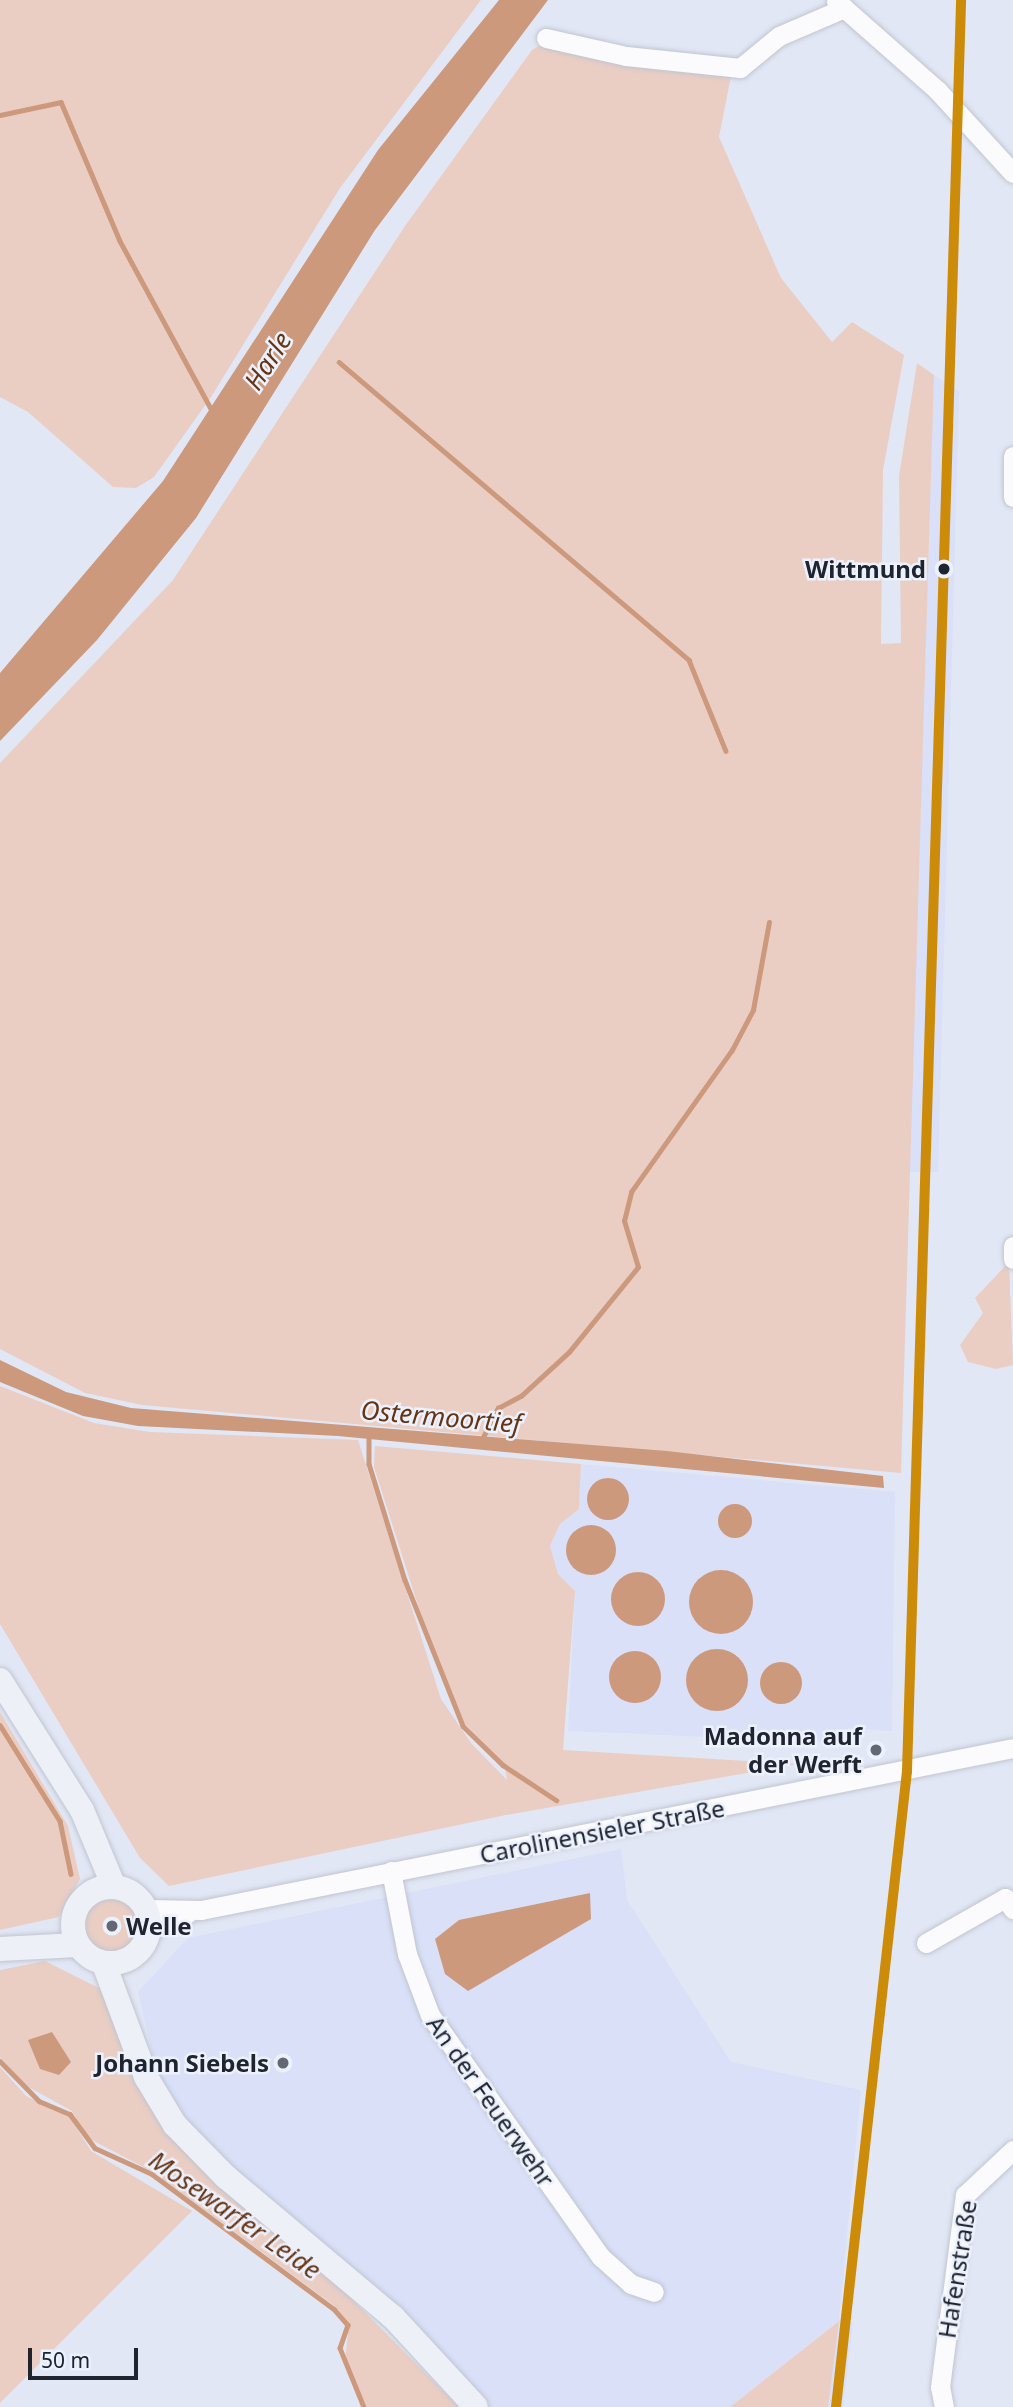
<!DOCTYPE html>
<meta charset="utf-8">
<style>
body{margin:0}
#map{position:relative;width:1013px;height:2407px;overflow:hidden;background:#e2e7f5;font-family:"Noto Sans",sans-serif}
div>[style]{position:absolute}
.built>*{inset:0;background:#d9e0f8}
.green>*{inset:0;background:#eacec4}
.round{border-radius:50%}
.water>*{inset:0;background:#cc997d}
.stream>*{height:4.5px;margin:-2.25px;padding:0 2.25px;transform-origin:2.25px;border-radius:2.25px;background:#cc997d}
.roads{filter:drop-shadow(0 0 2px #c1c5d1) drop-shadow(0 0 2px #c1c5d1)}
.minor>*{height:19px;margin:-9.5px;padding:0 9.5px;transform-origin:9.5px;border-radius:9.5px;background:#fbfbfe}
.major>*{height:24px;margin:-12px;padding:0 12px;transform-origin:12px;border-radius:12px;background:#edf0f6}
.major>.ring{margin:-12px;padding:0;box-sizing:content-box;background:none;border:24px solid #edf0f6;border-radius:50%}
.rail-1>*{height:10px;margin:-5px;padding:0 5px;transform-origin:5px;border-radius:5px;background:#cc8c09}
.dots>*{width:19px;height:19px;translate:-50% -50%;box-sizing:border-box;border:4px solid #ecf1fe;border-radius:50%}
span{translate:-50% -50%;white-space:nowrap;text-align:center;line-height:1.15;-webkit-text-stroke:5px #ecf1fe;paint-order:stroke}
.stop-label{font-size:24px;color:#20242f;font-weight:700}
.right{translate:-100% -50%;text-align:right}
.poi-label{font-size:24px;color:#20242f;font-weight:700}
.left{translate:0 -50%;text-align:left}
.street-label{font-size:24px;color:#20242f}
.water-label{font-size:26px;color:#673412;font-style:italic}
.scale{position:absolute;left:28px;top:2348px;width:110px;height:32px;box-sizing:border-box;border:4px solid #20242f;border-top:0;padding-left:9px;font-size:21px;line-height:24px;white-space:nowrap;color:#20242f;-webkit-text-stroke:5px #ecf1fe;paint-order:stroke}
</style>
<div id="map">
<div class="built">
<div style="clip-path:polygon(934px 375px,959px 391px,938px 1172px,909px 1172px)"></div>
<div style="clip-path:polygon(581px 1464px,895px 1492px,892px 1731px,849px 1728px,829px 1742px,568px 1731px,575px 1591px,558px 1574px,550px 1546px,560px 1524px,579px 1509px)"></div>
<div style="clip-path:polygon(621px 1849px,627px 1900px,731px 2062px,861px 2090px,839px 2320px,853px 2322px,843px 2407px,828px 2407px,838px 2321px,730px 2407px,484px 2407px,206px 2147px,158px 2078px,138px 1992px,188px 1938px)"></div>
</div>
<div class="green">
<div style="clip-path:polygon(0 0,481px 0,340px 188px,211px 397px,154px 477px,136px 488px,113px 487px,28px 412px,0 397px)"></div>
<div style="clip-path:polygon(544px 43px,731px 76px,719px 137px,781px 278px,832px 342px,852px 322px,904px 355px,883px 470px,881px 644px,901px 643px,899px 476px,917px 363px,934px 375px,901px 1473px,142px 1405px,85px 1393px,0 1349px,0 763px,173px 580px,405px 226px,532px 50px)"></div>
<div style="clip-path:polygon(1009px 1262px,1013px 1365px,996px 1369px,968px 1362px,960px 1345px,983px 1313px,975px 1298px)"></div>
<div style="clip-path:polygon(0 1386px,94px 1423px,150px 1432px,358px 1440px,441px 1699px,471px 1743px,507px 1780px,504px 1764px,465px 1724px,434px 1656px,374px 1467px,375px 1446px,581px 1464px,579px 1509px,560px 1524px,550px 1546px,558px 1574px,575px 1591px,563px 1750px,798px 1764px,506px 1815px,169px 1886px,140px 1858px,0 1624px)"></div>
<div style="clip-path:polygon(0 1712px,68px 1826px,80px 1879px,59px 1917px,0 1930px)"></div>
<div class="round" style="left:82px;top:1898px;width:56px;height:56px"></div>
<div style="clip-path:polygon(45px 1961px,111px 1994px,139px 2085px,459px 2407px,366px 2407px,345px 2361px,349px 2324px,336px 2307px,153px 2172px,86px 2137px,72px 2111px,23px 2084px,0 2057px,0 1970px)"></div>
<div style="clip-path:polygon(0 2067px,26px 2096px,70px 2117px,91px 2151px,192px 2211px,0 2403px)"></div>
<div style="clip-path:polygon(839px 2321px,828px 2407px,730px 2407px)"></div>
</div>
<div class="water">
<div style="clip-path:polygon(499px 0,548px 0,375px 230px,196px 518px,97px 640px,0 741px,0 673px,163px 481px,378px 150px)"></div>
<div style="clip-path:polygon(0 1360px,66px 1392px,131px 1408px,667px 1451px,883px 1476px,884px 1488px,338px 1436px,138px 1426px,83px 1416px,0 1382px)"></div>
<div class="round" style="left:587px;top:1478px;width:42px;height:42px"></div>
<div class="round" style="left:718px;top:1504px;width:34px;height:34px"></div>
<div class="round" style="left:566px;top:1525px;width:50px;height:50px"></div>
<div class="round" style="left:689px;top:1570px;width:64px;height:64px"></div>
<div class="round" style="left:611px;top:1572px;width:54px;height:54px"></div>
<div class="round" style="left:686px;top:1649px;width:62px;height:62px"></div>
<div class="round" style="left:609px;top:1651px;width:52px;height:52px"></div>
<div class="round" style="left:760px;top:1662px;width:42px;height:42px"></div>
<div style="clip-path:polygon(590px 1893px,591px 1919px,468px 1991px,445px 1974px,435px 1939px,459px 1920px)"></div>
<div style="clip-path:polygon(52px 2032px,71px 2062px,59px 2075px,40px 2069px,28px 2040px)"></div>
</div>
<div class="stream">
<div style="left:0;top:115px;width:62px;rotate:-12deg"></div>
<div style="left:61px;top:102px;width:151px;rotate:67deg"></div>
<div style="left:120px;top:241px;width:197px;rotate:61.5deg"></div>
<div style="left:339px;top:362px;width:460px;rotate:40.4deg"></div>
<div style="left:689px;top:660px;width:98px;rotate:67.9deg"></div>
<div style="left:369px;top:1436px;width:28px;rotate:90deg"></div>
<div style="left:369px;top:1464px;width:121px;rotate:72.8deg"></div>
<div style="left:405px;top:1580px;width:157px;rotate:68.3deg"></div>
<div style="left:463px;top:1726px;width:56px;rotate:44.3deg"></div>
<div style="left:503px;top:1765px;width:64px;rotate:33.4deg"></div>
<div style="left:481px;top:1441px;width:37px;rotate:-63deg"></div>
<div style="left:498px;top:1408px;width:26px;rotate:-28deg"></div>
<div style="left:521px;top:1396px;width:65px;rotate:-42.5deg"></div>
<div style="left:569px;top:1352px;width:109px;rotate:-50.9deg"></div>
<div style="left:638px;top:1267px;width:48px;rotate:-106.9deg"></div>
<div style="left:624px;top:1221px;width:30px;rotate:-76deg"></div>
<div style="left:631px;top:1192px;width:174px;rotate:-54.6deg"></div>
<div style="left:732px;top:1050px;width:45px;rotate:-62.3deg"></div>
<div style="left:753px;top:1010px;width:89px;rotate:-79.7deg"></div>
<div style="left:0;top:1725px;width:113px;rotate:58deg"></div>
<div style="left:60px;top:1821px;width:54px;rotate:78.3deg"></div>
<div style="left:0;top:2061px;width:56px;rotate:45.7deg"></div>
<div style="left:39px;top:2101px;width:34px;rotate:23deg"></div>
<div style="left:70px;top:2114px;width:42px;rotate:53.7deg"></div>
<div style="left:95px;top:2148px;width:63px;rotate:24.5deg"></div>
<div style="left:152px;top:2174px;width:227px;rotate:36.6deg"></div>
<div style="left:334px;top:2309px;width:21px;rotate:49deg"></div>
<div style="left:348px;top:2325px;width:24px;rotate:109deg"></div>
<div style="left:340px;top:2348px;width:64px;rotate:67.9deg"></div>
</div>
<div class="roads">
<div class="minor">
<div style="left:836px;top:1px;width:136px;rotate:41.4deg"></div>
<div style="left:938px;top:91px;width:111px;rotate:47.6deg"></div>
<div style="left:546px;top:38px;width:82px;rotate:12.7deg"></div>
<div style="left:626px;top:56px;width:115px;rotate:6deg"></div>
<div style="left:740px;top:68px;width:50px;rotate:-39.4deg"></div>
<div style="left:779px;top:36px;width:71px;rotate:-23.3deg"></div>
<div style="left:1013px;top:456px;width:41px;rotate:90deg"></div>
<div style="left:1013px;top:1246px;width:13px;rotate:90deg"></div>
<div style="left:391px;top:1871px;width:85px;rotate:79.1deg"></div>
<div style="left:407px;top:1954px;width:65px;rotate:69.3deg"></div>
<div style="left:430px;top:2015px;width:296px;rotate:54.8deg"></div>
<div style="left:601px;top:2257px;width:40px;rotate:42deg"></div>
<div style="left:631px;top:2284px;width:24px;rotate:19deg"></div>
<div style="left:146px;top:1909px;width:55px;rotate:1deg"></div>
<div style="left:201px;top:1910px;width:828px;rotate:-11.28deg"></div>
<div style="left:150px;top:1930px;width:40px;rotate:-23.4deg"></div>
<div style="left:926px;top:1943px;width:91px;rotate:-29.7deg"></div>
<div style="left:1005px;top:1898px;width:14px;rotate:54deg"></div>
<div style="left:944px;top:2407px;width:20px;rotate:-101deg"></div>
<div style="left:940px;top:2387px;width:194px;rotate:-82.6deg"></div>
<div style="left:965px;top:2195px;width:66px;rotate:-43.2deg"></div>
</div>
<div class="major">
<div style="left:0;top:1680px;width:154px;rotate:57.8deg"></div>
<div style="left:82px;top:1810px;width:83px;rotate:67.4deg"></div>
<div class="ring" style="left:73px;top:1887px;width:52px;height:52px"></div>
<div style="left:0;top:1949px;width:78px;rotate:-2.9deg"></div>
<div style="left:104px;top:1964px;width:121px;rotate:69.6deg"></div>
<div style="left:146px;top:2077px;width:56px;rotate:58.9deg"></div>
<div style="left:175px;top:2125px;width:73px;rotate:45.6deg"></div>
<div style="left:226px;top:2177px;width:218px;rotate:40deg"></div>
<div style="left:393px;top:2317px;width:122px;rotate:47.3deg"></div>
</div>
</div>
<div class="rail-1">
<div style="left:836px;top:2407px;width:640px;rotate:-83.63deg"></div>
<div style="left:907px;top:1771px;width:1772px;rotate:-88.25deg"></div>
</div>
<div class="dots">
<div style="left:944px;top:569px;background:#20242f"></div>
<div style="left:876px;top:1750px;background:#646874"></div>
<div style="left:112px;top:1926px;background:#646874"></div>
<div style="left:283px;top:2063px;background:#646874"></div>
</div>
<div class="stop-label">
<span class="right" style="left:926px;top:569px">Wittmund</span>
</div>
<div class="poi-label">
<span class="right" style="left:862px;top:1750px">Madonna auf<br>der Werft</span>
<span class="left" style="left:126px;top:1926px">Welle</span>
<span class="right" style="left:269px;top:2063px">Johann Siebels</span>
</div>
<div class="street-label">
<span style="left:602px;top:1831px;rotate:-11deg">Carolinensieler Straße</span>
<span style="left:491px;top:2101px;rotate:55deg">An der Feuerwehr</span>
<span style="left:957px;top:2269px;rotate:-81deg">Hafenstraße</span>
</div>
<div class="water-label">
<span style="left:268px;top:361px;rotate:-57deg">Harle</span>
<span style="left:441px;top:1417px;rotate:5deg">Ostermoortief</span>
<span style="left:235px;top:2215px;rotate:35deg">Mosewarfer Leide</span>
</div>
<div class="scale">50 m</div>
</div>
